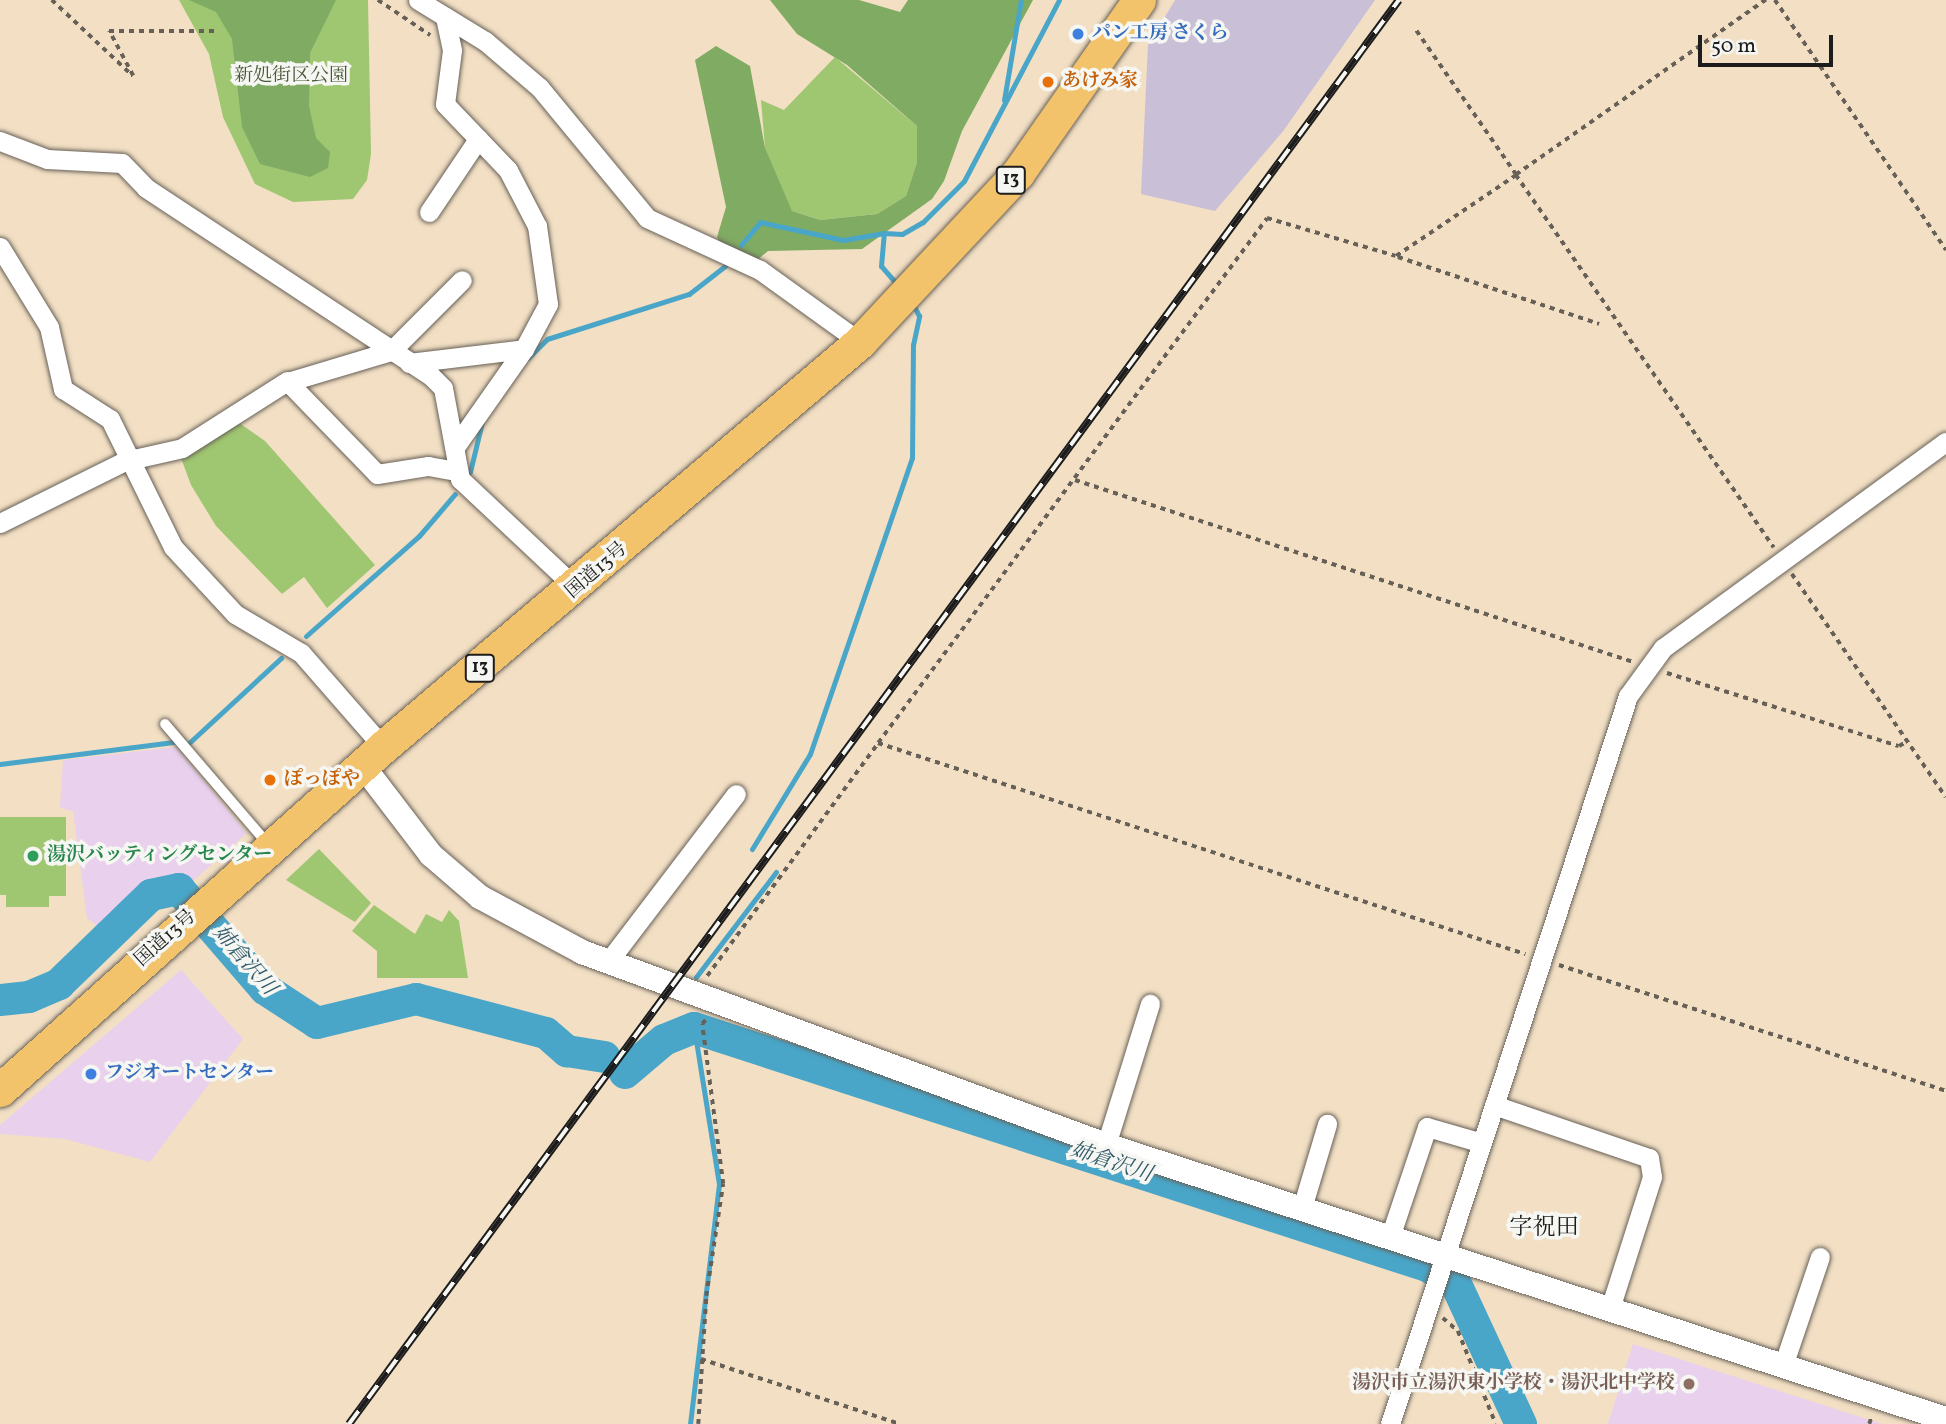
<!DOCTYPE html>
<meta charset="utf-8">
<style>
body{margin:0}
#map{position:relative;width:1946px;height:1424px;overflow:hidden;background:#f2dfc4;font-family:Vollkorn,"Noto Serif JP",serif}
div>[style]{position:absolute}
.built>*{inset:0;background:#e9d1ed}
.industrial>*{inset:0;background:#c9bfd7}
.green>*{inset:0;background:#9fc671}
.forest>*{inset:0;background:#7fab63}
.stream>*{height:5px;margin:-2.5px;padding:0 2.5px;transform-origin:2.5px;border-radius:2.5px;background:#49a6c8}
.river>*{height:32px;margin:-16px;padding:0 16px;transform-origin:16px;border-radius:16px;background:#49a6c8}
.path>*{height:3.5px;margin-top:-1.75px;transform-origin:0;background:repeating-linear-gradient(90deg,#676057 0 5px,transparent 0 10px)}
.roads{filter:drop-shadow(0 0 2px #676057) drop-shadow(0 0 2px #676057)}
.service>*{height:10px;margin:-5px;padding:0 5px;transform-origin:5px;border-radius:5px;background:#fff}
.minor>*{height:19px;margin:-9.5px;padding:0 9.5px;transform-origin:9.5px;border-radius:9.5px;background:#fff}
.tertiary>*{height:24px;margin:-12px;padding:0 12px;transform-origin:12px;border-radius:12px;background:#fff}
.trunk>*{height:33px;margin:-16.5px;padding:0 16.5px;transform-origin:16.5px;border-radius:16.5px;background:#f2c36a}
.rail>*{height:8px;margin-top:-4px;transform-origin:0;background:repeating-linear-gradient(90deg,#f6f6f2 0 16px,#1c1c1c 0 32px);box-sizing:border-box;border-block:2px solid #1c1c1c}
.dots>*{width:19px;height:19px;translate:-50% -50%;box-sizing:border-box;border:4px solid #f6f6f2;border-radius:50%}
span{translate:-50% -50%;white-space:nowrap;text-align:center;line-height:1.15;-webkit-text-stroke:7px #f6f6f2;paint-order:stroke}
.shield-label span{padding:2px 5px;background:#f6f6f2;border:2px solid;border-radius:5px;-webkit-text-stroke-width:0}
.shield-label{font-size:18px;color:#1c1c1c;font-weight:700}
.shop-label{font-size:19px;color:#366cbe;font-weight:700}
.left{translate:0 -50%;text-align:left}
.park-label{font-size:19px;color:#4a583a}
.food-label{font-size:19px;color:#c56008;font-weight:700}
.street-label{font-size:19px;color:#1c1c1c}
.leisure-label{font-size:19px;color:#27864d;font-weight:700}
.education-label{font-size:19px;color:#785e54;font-weight:700}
.right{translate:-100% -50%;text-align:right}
.water-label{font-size:21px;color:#305a69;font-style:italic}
.quarter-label{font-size:23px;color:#1c1c1c}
.scale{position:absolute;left:1698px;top:35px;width:135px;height:32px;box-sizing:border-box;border:4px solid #1c1c1c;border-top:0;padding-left:9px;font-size:21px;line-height:24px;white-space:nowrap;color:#1c1c1c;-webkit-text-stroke:5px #f6f6f2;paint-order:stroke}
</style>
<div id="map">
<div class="built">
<div style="clip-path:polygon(176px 747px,247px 833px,193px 881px,180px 875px,153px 878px,99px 927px,87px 918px,73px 811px,60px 808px,63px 760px)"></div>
<div style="clip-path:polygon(181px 970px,243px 1039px,150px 1162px,65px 1139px,0 1134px,0 1125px)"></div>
<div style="clip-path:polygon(1633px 1344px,1882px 1424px,1608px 1424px)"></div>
</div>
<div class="industrial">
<div style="clip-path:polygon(1175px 0,1375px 0,1284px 130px,1215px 211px,1141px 194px,1148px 45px)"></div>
</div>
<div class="green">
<div style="clip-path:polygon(179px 0,368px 0,371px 154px,367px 180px,353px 199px,293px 202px,255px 184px,223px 117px,209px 54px)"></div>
<div style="clip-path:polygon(835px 57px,917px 126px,917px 162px,906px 196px,877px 214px,820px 220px,792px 211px,779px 192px,765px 148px,761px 100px,784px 110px)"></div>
<div style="clip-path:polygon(238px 422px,265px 441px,375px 565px,327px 608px,304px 577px,282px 594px,216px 526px,191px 485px,181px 458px)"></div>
<div style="clip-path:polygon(0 817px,66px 817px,66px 896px,49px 896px,49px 907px,6px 907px,6px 895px,0 895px)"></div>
<div style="clip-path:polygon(319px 849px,371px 903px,355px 922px,286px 880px)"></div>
<div style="clip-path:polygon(374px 905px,415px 934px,426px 914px,442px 922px,449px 910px,459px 921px,468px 978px,377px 978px,377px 951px,352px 931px)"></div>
</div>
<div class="forest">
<div style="clip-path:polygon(189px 0,336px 0,310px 53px,309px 106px,316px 138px,330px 152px,328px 168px,310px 177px,260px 164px,242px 127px,232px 39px,216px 12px)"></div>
<div style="clip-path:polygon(770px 0,859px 0,900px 12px,908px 0,1033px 0,962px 131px,944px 181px,932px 199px,862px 249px,768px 251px,756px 261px,725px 252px,717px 237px,726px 207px,695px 60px,716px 46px,750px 66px,765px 148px,792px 211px,820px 220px,877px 214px,906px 196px,917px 162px,917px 126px,847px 65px,797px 34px)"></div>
</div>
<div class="stream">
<div style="left:1004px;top:100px;width:101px;rotate:-80.4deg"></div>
<div style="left:741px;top:245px;width:30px;rotate:-50deg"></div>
<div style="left:760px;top:222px;width:85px;rotate:12.2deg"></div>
<div style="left:843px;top:240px;width:42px;rotate:-9.7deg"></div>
<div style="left:895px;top:282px;width:21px;rotate:-131deg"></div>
<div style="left:881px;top:266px;width:33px;rotate:-85deg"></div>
<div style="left:884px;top:233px;width:18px;rotate:3deg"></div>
<div style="left:902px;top:234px;width:24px;rotate:-30deg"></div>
<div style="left:923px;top:222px;width:58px;rotate:-45deg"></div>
<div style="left:964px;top:181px;width:204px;rotate:-62.3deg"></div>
<div style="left:528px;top:358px;width:27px;rotate:-45deg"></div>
<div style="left:547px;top:339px;width:149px;rotate:-17.6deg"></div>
<div style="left:689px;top:294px;width:46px;rotate:-37.9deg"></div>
<div style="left:470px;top:472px;width:51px;rotate:-76.5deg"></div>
<div style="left:306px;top:636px;width:151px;rotate:-41.5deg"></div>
<div style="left:419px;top:536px;width:55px;rotate:-49.4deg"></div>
<div style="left:190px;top:742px;width:124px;rotate:-42.7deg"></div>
<div style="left:0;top:764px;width:175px;rotate:-7.2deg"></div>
<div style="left:752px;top:849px;width:111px;rotate:-58.6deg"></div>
<div style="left:810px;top:754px;width:313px;rotate:-71deg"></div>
<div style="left:912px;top:458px;width:113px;rotate:-89.5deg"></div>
<div style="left:913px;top:345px;width:30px;rotate:-78deg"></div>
<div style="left:919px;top:316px;width:13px;rotate:-117deg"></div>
<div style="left:696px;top:977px;width:132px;rotate:-52.7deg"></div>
<div style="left:690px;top:1424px;width:242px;rotate:-83.1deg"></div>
<div style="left:719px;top:1184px;width:158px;rotate:-99.1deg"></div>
</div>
<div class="river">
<div style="left:0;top:1000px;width:29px;rotate:-6deg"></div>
<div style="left:29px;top:997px;width:33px;rotate:-23deg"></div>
<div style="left:59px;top:984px;width:128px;rotate:-44.1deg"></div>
<div style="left:151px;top:895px;width:29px;rotate:-12deg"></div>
<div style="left:179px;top:889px;width:132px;rotate:49.3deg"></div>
<div style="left:265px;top:989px;width:62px;rotate:33.2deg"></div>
<div style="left:317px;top:1023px;width:102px;rotate:-13.6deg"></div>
<div style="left:416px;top:999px;width:134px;rotate:14.7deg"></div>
<div style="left:546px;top:1033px;width:28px;rotate:41deg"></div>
<div style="left:567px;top:1051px;width:38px;rotate:9deg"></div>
<div style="left:625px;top:1073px;width:51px;rotate:-40.2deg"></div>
<div style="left:664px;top:1040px;width:32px;rotate:-22deg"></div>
<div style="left:694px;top:1028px;width:771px;rotate:17.99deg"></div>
<div style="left:1427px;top:1266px;width:32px;rotate:30deg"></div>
<div style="left:1455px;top:1282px;width:157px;rotate:65.1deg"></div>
</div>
<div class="path">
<div style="left:52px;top:0;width:111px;rotate:43.2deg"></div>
<div style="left:133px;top:76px;width:51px;rotate:-118.1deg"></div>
<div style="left:109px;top:31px;width:108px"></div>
<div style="left:378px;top:0;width:63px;rotate:33.9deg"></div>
<div style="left:1766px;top:0;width:305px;rotate:145deg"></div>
<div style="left:1516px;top:175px;width:453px;rotate:55.3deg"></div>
<div style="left:1775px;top:0;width:303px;rotate:55.6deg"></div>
<div style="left:1398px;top:257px;width:212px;rotate:18.4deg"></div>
<div style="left:1075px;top:480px;width:587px;rotate:18.06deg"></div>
<div style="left:1792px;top:574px;width:271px;rotate:55.4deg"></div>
<div style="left:1667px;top:673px;width:243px;rotate:17.5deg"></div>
<div style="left:1899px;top:746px;width:10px;rotate:-29deg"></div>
<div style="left:878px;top:743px;width:653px;rotate:-53.46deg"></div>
<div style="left:1267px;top:218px;width:134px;rotate:16.4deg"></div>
<div style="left:1396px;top:256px;width:145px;rotate:-34deg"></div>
<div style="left:1516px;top:175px;width:178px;rotate:-124.7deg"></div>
<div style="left:1559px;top:965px;width:407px;rotate:18deg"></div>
<div style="left:707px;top:976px;width:289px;rotate:-53.7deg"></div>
<div style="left:878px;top:743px;width:681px;rotate:18.06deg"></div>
<div style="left:1443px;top:1318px;width:20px;rotate:41deg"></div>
<div style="left:1458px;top:1331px;width:100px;rotate:67.8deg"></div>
<div style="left:701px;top:1359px;width:209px;rotate:18.1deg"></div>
<div style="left:698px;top:1424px;width:128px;rotate:-86.4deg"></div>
<div style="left:706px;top:1296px;width:113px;rotate:-81.4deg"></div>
<div style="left:723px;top:1184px;width:161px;rotate:-97.5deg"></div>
<div style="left:702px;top:1024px;width:8px;rotate:-50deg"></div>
<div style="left:1869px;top:1424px;width:9px;rotate:-72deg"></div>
</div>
<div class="roads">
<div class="service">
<div style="left:165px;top:724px;width:158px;rotate:49.4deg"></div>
</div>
<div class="minor">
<div style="left:418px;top:0;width:79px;rotate:31.5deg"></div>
<div style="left:485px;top:41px;width:72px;rotate:40.5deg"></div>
<div style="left:540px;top:88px;width:168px;rotate:50.5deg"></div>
<div style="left:647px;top:218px;width:124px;rotate:24.7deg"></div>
<div style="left:760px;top:270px;width:123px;rotate:35.8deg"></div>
<div style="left:0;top:141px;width:50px;rotate:21deg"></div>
<div style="left:47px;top:159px;width:75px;rotate:3.1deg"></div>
<div style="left:122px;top:163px;width:35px;rotate:46deg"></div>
<div style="left:146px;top:188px;width:341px;rotate:33.4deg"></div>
<div style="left:431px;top:376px;width:17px;rotate:45deg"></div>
<div style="left:443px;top:388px;width:93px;rotate:79.4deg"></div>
<div style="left:460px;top:479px;width:161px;rotate:43.2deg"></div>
<div style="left:429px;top:212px;width:88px;rotate:-56.1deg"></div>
<div style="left:0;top:247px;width:94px;rotate:58.5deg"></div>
<div style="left:49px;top:327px;width:64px;rotate:77.3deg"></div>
<div style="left:63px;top:389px;width:56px;rotate:32.6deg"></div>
<div style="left:110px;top:419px;width:143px;rotate:63.8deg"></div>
<div style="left:173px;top:547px;width:91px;rotate:47.2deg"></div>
<div style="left:235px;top:614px;width:77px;rotate:30.6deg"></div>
<div style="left:301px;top:653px;width:125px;rotate:48.9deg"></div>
<div style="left:409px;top:363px;width:116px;rotate:-6.9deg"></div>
<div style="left:524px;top:349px;width:51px;rotate:-61.9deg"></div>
<div style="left:548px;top:304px;width:79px;rotate:-98deg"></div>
<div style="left:537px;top:226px;width:63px;rotate:-117.4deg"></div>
<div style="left:508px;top:170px;width:91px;rotate:-133.7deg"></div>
<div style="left:445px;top:104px;width:54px;rotate:-82.6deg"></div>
<div style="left:452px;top:50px;width:34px;rotate:-102deg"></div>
<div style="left:287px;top:381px;width:129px;rotate:45.9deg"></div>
<div style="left:377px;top:474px;width:52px;rotate:-8.9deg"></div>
<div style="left:428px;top:466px;width:28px;rotate:10deg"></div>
<div style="left:455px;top:447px;width:120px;rotate:-54.9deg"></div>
<div style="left:0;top:523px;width:140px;rotate:-26.4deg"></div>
<div style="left:125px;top:461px;width:58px;rotate:-12.8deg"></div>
<div style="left:182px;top:448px;width:121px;rotate:-32.5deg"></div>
<div style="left:284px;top:383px;width:112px;rotate:-16.7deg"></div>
<div style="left:391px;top:351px;width:100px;rotate:-45deg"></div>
<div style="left:608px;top:962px;width:211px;rotate:-52.7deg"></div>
<div style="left:1494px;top:1105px;width:164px;rotate:18.9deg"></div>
<div style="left:1649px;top:1158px;width:19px;rotate:81deg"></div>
<div style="left:1652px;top:1177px;width:139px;rotate:107.7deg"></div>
<div style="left:1106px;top:1145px;width:148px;rotate:-72.7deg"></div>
<div style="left:1302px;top:1208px;width:88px;rotate:-73.4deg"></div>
<div style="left:1390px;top:1237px;width:116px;rotate:-71.4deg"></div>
<div style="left:1427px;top:1127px;width:57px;rotate:16.2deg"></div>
<div style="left:1783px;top:1366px;width:115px;rotate:-71.3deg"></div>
<div style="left:1390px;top:1424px;width:766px;rotate:-71.9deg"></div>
<div style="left:1628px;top:696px;width:59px;rotate:-53.9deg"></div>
<div style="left:1663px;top:648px;width:350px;rotate:-36.1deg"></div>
</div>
<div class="tertiary">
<div style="left:363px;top:766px;width:112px;rotate:52.6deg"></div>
<div style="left:431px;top:855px;width:65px;rotate:40.6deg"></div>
<div style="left:480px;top:897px;width:116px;rotate:28.3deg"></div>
<div style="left:582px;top:952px;width:558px;rotate:20.22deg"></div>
<div style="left:1106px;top:1145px;width:884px;rotate:18.07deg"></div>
</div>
<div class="trunk">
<div style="left:0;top:1090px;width:514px;rotate:-41.85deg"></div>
<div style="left:383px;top:747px;width:626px;rotate:-40.33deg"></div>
<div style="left:860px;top:342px;width:231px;rotate:-46.9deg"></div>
<div style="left:1018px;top:173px;width:211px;rotate:-55deg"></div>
</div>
</div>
<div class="rail">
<div style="left:349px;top:1424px;width:1769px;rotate:-53.6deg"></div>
</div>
<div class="dots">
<div style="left:1078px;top:34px;background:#3f7fe0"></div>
<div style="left:1048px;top:82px;background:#e8710a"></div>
<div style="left:270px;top:780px;background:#e8710a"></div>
<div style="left:33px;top:856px;background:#2e9e5b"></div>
<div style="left:91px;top:1074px;background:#3f7fe0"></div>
<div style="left:1689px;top:1384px;background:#8d6e63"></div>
</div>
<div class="shield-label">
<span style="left:1011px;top:180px">13</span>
<span style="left:480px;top:668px">13</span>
</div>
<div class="shop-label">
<span class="left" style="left:1092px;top:34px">パン工房 さくら</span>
<span class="left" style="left:105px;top:1074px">フジオートセンター</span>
</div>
<div class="park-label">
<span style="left:291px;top:77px">新処街区公園</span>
</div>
<div class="food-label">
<span class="left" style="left:1062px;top:82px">あけみ家</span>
<span class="left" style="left:284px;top:780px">ぽっぽや</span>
</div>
<div class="street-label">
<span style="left:597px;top:571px;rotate:-41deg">国道13号</span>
<span style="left:166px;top:939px;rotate:-42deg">国道13号</span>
</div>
<div class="leisure-label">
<span class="left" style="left:47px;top:856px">湯沢バッティングセンター</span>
</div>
<div class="education-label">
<span class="right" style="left:1675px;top:1384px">湯沢市立湯沢東小学校・湯沢北中学校</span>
</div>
<div class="water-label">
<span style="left:244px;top:961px;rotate:49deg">姉倉沢川</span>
<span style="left:1111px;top:1163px;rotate:18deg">姉倉沢川</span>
</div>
<div class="quarter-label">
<span style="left:1544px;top:1228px">字祝田</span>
</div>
<div class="scale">50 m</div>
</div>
